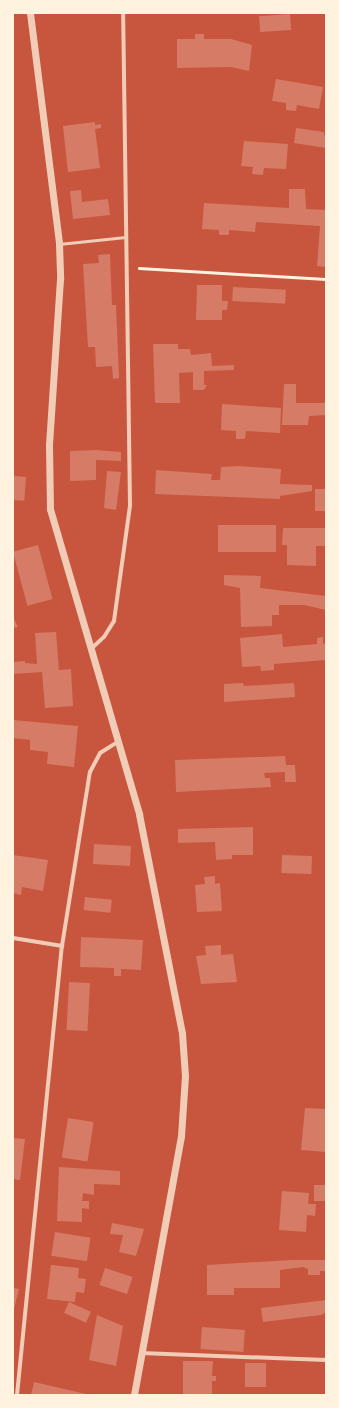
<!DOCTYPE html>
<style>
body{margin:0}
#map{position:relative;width:339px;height:1408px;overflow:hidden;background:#c8553d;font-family:Jost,sans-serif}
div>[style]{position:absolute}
.building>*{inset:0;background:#d67c66;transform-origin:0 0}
.path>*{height:2.5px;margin:-1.25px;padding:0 1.25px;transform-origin:1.25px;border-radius:1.25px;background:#fff3e0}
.service>*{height:3px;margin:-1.5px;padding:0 1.5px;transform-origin:1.5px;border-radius:1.5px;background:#f1ccb7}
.minor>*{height:4px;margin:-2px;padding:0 2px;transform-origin:2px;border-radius:2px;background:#f1ccb7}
.tertiary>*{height:7px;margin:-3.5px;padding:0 3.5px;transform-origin:3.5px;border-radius:3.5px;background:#f1ccb7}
span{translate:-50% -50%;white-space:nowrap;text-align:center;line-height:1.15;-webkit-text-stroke:4px #fff3e0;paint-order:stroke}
.frame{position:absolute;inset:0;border:14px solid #fff3e0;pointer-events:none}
</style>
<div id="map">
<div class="building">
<div style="left:290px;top:14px;width:16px;height:31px;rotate:86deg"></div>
<div style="clip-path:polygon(195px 34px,204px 34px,204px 39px,231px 39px,252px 45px,249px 71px,231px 67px,177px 68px,177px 39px,195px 39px)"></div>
<div style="clip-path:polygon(276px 79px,323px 87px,319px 109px,297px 105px,296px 111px,286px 110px,286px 103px,272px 101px)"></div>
<div style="clip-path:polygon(95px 122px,95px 125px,101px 124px,101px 128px,95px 129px,100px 168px,68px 172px,63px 126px)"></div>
<div style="clip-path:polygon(296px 128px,324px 132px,324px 137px,326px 132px,326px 148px,294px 143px)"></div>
<div style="clip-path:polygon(244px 141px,288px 144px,286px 169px,264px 168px,263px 175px,252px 174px,253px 167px,241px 166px)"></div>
<div style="clip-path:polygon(289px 189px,305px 189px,306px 209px,326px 210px,326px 267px,317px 266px,320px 226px,256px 222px,255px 232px,229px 230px,229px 235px,219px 235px,219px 230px,202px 229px,204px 203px,289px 208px)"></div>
<div style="clip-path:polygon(81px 190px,82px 202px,108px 199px,110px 215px,73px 219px,70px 191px)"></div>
<div style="clip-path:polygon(110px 254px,112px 305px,116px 305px,119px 378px,113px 379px,112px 366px,96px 367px,95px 347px,88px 347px,83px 264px,99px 263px,98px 255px)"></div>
<div style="clip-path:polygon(197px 285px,222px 285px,222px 301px,228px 301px,227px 310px,222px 310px,222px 320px,196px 320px)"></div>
<div style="left:233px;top:287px;width:53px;height:14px;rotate:3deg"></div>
<div style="clip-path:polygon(153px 344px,178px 344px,178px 349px,190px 349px,191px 355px,211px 353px,212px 366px,234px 365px,234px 370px,204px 371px,204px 385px,207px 385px,204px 390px,193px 390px,193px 372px,179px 373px,180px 403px,155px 403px)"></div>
<div style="clip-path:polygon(284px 384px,296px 384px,296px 403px,326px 403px,326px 415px,309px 416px,308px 425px,282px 425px)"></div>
<div style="clip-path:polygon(222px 404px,281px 408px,280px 433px,246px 431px,245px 439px,236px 439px,236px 431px,221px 430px)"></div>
<div style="clip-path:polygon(96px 450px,121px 452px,121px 461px,96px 460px,96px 480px,70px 481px,70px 451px)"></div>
<div style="clip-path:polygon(238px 466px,281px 469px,280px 484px,312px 485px,312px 491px,280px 496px,280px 499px,155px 494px,156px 470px,212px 474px,211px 480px,220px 480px,221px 467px)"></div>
<div style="clip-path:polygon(107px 471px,121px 472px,116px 510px,104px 508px)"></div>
<div style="left:13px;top:476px;width:13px;height:24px;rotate:4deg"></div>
<div style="left:315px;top:489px;width:11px;height:22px"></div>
<div style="left:218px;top:525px;width:58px;height:27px"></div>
<div style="clip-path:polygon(283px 528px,326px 528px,326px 546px,316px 546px,316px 566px,287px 565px,287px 545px,282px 545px)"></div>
<div style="left:38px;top:545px;width:56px;height:26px;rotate:75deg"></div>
<div style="clip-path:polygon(224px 575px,261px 576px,260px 588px,326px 596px,326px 610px,304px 605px,279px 605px,279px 615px,272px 615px,272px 626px,241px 627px,240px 588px,224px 585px)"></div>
<div style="clip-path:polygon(13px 617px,18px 627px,13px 628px)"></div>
<div style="clip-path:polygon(56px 632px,59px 670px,71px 669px,73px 706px,45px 708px,42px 672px,13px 674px,13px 662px,25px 661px,25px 663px,37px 664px,35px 633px)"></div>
<div style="clip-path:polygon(282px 634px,283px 647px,317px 644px,317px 638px,323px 637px,323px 644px,326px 643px,326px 660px,274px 664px,274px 670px,261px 671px,260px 666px,242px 667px,240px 638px)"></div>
<div style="clip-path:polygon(243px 683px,244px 686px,294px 683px,295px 697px,224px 702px,224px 684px)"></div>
<div style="clip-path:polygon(13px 720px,78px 726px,74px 767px,47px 764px,48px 752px,30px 750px,30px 740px,13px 738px)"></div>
<div style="clip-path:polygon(285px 756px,286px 765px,295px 765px,296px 782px,285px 782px,285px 772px,264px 773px,265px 778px,270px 778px,271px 787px,176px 792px,175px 760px)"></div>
<div style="clip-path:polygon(253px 827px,253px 855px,232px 855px,232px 859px,216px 860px,215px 842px,178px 843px,178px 829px)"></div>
<div style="left:94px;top:844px;width:37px;height:20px;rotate:3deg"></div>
<div style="clip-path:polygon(13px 855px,48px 860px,43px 891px,22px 887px,21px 895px,13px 893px)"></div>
<div style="left:282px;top:855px;width:30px;height:18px;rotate:2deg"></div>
<div style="clip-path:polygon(215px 876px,215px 884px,220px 883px,222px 911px,197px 912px,195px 885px,205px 884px,204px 877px)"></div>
<div style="left:85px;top:897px;width:27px;height:13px;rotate:6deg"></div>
<div style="clip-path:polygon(81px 937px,143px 940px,141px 970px,121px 969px,121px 976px,114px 976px,114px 968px,80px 967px)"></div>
<div style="clip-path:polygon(221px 945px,221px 955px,233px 954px,237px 982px,201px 984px,196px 956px,206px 955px,205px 946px)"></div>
<div style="left:69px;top:982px;width:21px;height:48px;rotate:3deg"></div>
<div style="clip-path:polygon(305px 1108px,326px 1109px,326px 1152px,301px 1150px)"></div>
<div style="left:68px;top:1118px;width:26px;height:40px;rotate:9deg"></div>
<div style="clip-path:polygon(13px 1138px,25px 1139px,20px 1180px,13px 1179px)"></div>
<div style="clip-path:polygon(59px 1167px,120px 1171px,120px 1185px,94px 1184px,94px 1195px,83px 1193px,82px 1201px,89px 1201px,89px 1209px,82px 1208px,82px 1222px,57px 1221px)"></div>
<div style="left:314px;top:1185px;width:12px;height:16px"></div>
<div style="clip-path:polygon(282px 1191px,309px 1193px,308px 1204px,316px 1204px,315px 1216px,307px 1215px,306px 1232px,279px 1230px)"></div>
<div style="clip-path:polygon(112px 1223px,144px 1229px,136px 1256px,119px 1252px,123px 1235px,110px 1234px)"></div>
<div style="left:55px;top:1232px;width:36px;height:24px;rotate:9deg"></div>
<div style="clip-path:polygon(292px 1260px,326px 1260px,326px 1271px,320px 1271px,320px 1275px,308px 1275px,308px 1269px,303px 1267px,280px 1270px,280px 1288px,234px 1288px,234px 1295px,207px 1295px,207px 1265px)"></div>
<div style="clip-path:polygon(51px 1265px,79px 1268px,78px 1278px,86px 1279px,84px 1293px,76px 1292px,75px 1302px,47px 1299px)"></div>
<div style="left:105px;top:1268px;width:29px;height:18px;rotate:18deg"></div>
<div style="clip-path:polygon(13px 1288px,19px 1289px,14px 1309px,13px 1308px)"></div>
<div style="clip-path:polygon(326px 1300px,326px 1312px,321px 1315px,263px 1322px,261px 1308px)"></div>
<div style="left:69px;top:1302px;width:24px;height:12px;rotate:24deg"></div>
<div style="clip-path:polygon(97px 1315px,123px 1326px,116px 1366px,89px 1360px)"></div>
<div style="left:202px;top:1327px;width:43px;height:22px;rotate:4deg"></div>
<div style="clip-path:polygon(183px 1361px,213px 1361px,212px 1376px,216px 1376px,216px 1381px,212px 1381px,212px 1395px,183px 1395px)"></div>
<div style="left:266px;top:1363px;width:24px;height:21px;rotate:90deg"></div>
<div style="clip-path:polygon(34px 1382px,86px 1394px,86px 1395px,31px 1395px)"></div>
</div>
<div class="path">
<div style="left:139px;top:268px;width:187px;rotate:3.4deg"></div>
</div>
<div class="service">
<div style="left:59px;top:244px;width:67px;rotate:-6deg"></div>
</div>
<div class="minor">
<div style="left:92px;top:648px;width:16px;rotate:-43deg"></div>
<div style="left:104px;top:637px;width:19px;rotate:-58deg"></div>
<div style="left:114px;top:621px;width:117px;rotate:-82.1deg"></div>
<div style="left:130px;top:505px;width:492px;rotate:-90.8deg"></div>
<div style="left:13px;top:938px;width:50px;rotate:9.3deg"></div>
<div style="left:141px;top:1353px;width:185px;rotate:2.2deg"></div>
<div style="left:17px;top:1395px;width:451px;rotate:-84.3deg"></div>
<div style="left:62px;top:946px;width:176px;rotate:-80.9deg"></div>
<div style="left:90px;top:772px;width:21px;rotate:-62deg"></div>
<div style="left:100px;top:753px;width:22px;rotate:-32deg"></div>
</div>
<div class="tertiary">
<div style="left:30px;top:13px;width:233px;rotate:82.8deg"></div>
<div style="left:59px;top:244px;width:35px;rotate:88deg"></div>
<div style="left:60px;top:279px;width:167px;rotate:93.8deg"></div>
<div style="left:49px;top:446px;width:63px;rotate:89.1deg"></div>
<div style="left:50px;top:509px;width:318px;rotate:73.7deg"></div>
<div style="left:139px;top:814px;width:223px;rotate:78.9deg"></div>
<div style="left:182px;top:1033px;width:43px;rotate:86deg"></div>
<div style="left:185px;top:1076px;width:60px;rotate:93.8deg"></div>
<div style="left:181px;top:1136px;width:263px;rotate:100.3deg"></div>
</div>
<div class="frame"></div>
</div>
